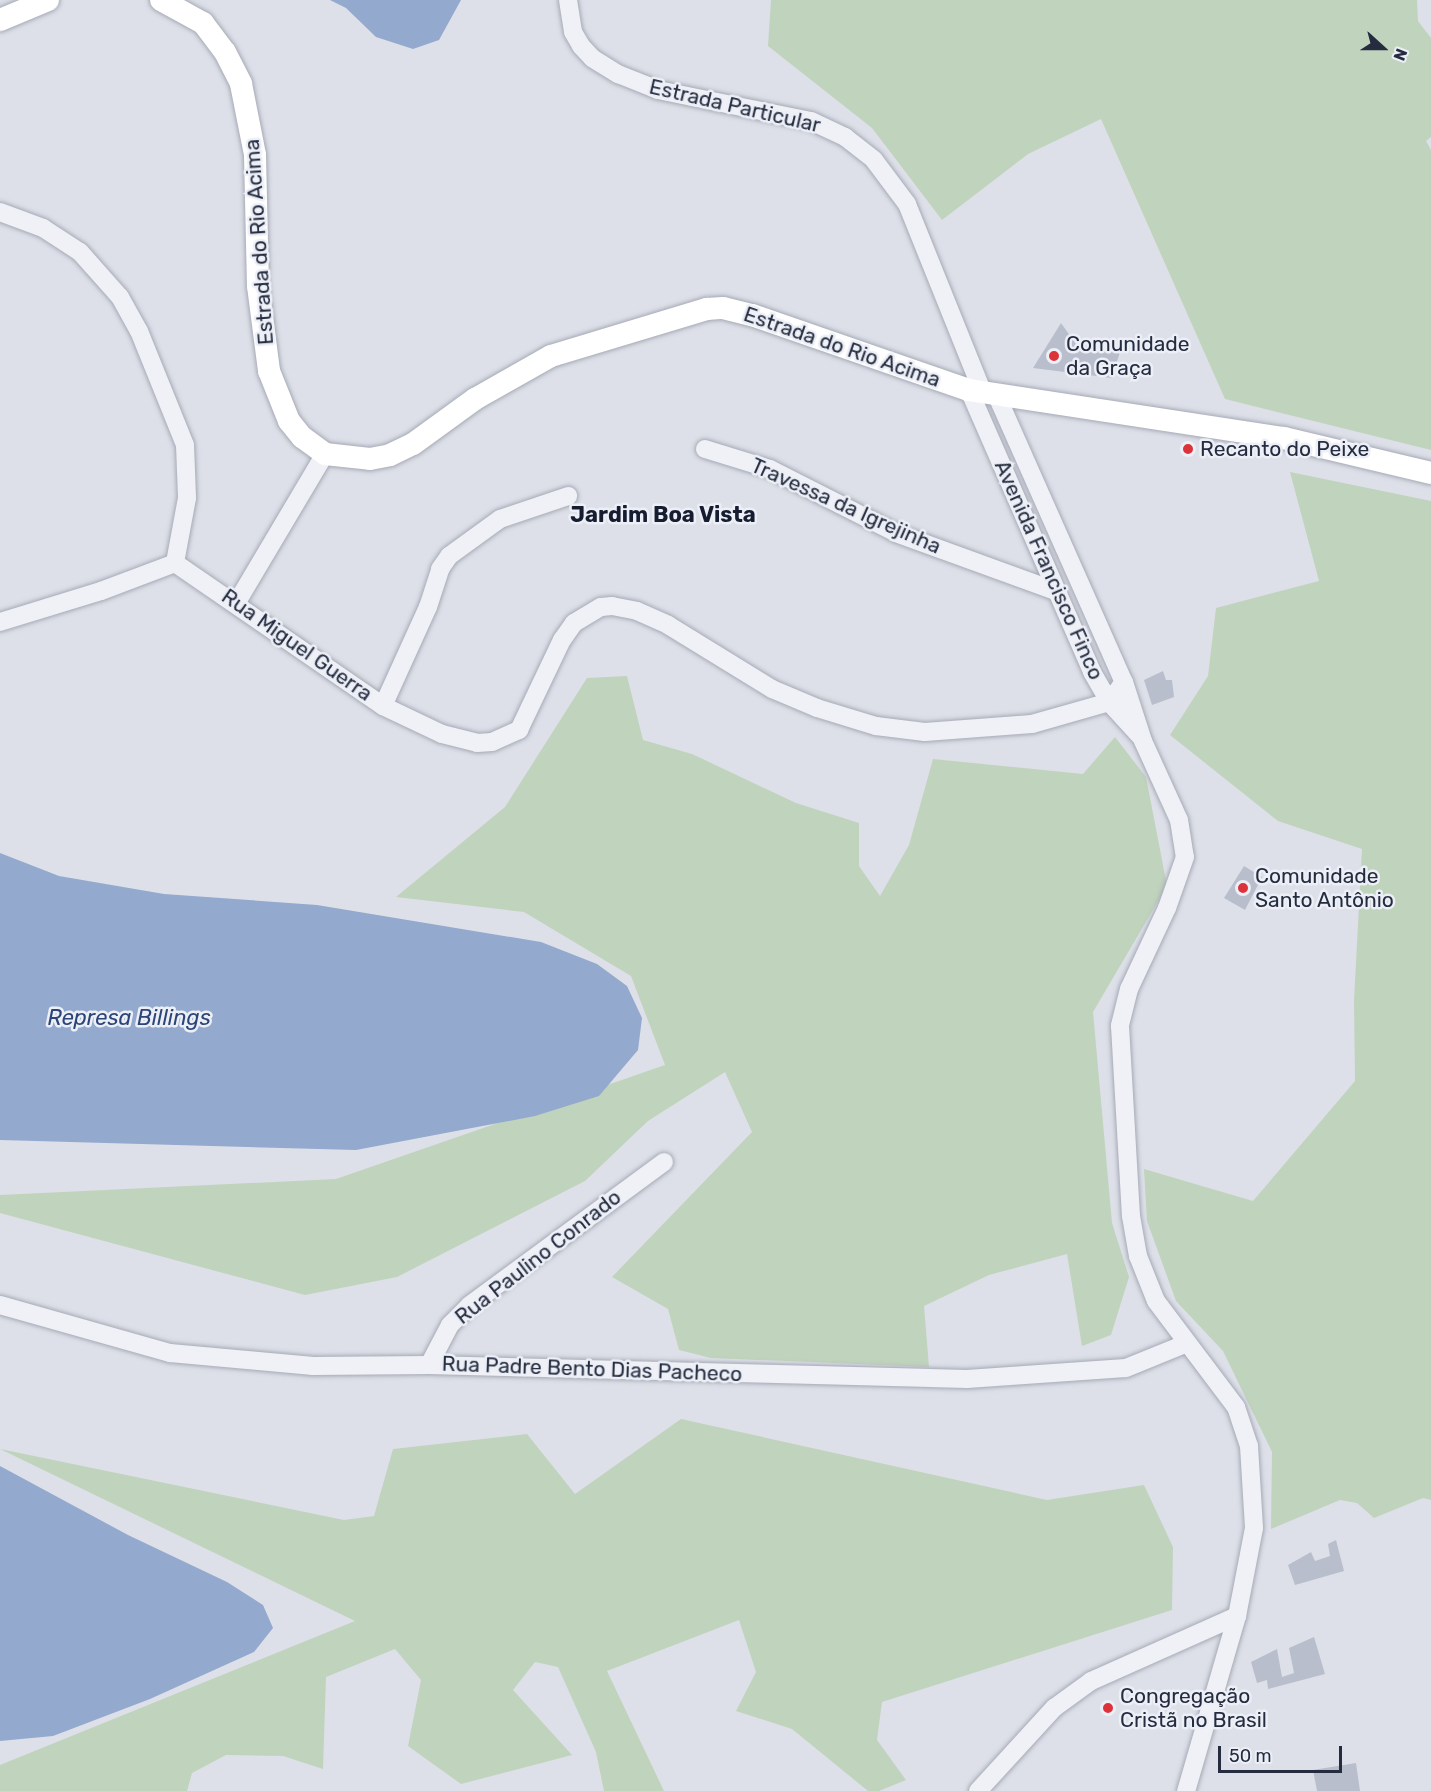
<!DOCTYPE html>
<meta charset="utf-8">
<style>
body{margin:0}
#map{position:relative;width:1431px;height:1791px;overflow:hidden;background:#dde0e8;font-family:Rubik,sans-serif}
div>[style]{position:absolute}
.green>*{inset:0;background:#c0d3bd}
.water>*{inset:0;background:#93a9cd}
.building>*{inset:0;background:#b9becc}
.roads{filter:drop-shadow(0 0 2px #a6aab6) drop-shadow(0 0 2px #a6aab6)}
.minor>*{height:18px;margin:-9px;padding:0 9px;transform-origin:9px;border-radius:9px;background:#f0f1f6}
.major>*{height:22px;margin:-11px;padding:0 11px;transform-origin:11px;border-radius:11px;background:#fff}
.dots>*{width:16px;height:16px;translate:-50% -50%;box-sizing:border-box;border:3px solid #eceff6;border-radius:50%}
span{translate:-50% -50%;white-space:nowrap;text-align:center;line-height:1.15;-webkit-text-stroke:5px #eceff6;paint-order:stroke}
.street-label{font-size:21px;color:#252c40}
.poi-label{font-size:21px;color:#252c40}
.left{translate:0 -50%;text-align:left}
.neighbourhood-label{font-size:22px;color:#171d31;font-weight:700}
.water-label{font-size:22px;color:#2b4578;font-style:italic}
.north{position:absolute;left:1353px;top:18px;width:60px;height:60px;-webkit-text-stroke:4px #eceff6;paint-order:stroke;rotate:111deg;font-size:16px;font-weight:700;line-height:24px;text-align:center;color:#252c40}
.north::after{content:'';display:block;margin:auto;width:21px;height:27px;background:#252c40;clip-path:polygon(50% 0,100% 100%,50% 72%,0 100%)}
.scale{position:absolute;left:1218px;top:1746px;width:124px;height:27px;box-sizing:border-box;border:3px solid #252c40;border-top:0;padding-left:8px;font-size:18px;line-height:21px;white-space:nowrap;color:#252c40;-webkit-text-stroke:4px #eceff6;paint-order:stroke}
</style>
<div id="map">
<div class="green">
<div style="clip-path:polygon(771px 0,1417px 0,1418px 21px,1431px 38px,1431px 137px,1426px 141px,1431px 150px,1431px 450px,1225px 399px,1101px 119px,1028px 154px,942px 220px,872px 128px,768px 46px)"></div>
<div style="clip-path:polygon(1290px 472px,1431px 501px,1431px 1500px,1423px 1498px,1374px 1518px,1357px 1503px,1340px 1500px,1271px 1529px,1272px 1452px,1223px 1351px,1176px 1301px,1147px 1221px,1144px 1169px,1253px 1201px,1355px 1081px,1354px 1000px,1362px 849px,1278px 821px,1170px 735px,1208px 676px,1216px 608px,1319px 581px)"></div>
<div style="clip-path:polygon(627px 676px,643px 740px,692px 754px,796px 803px,859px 823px,859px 866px,880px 896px,909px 845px,933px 759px,1083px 774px,1115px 737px,1146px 777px,1167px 886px,1093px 1012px,1112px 1223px,1129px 1277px,1111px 1335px,1082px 1346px,1067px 1254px,989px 1275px,924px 1306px,929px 1367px,711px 1358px,679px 1350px,668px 1309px,612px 1277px,752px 1132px,725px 1072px,648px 1121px,585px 1181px,397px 1277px,305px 1295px,0 1213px,0 1195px,336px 1179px,665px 1065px,631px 976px,524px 912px,396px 897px,505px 807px,587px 678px)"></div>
<div style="clip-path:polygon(681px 1419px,1047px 1500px,1144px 1485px,1173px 1547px,1172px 1610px,882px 1702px,877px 1740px,906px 1780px,879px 1791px,868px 1791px,792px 1729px,736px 1711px,756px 1672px,739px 1620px,607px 1671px,664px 1791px,604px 1791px,596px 1752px,558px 1667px,535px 1662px,513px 1690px,572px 1755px,461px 1784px,408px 1746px,421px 1680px,395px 1649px,326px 1677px,323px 1769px,283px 1756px,226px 1755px,192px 1773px,187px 1791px,0 1791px,0 1765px,355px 1621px,0 1449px,344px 1520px,374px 1516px,393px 1449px,527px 1434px,575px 1494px)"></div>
</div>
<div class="water">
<div style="clip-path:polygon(330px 0,461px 0,439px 40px,413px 49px,376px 37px,346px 8px)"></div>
<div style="clip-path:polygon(0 853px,59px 876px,164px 894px,317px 905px,541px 942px,597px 964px,627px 986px,642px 1018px,638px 1050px,599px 1096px,535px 1116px,356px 1150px,0 1140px)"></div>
<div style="clip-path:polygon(0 1466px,128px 1535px,227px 1582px,263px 1605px,273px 1628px,254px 1652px,150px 1699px,53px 1736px,0 1741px)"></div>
</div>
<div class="building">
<div style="clip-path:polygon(1061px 323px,1076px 344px,1120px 352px,1112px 378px,1033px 368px)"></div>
<div style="clip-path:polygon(1163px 671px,1166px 680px,1172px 680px,1174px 697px,1152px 705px,1144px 680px)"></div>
<div style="clip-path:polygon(1244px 866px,1262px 877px,1245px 910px,1224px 898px)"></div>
<div style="clip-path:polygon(1336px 1540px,1344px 1571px,1295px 1585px,1288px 1565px,1311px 1552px,1315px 1561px,1330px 1556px,1328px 1544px)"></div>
<div style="clip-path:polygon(1314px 1637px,1325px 1674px,1268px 1689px,1267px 1680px,1257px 1683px,1251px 1662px,1277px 1649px,1282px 1677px,1294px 1673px,1289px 1648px)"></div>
<div style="clip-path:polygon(1356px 1763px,1360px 1791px,1317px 1791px,1313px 1770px)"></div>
</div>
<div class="roads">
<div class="minor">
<div style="left:568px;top:0;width:32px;rotate:81deg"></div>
<div style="left:573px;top:32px;width:16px;rotate:60deg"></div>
<div style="left:581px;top:46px;width:16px;rotate:47deg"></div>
<div style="left:592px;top:58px;width:31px;rotate:32deg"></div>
<div style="left:618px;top:74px;width:43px;rotate:21.8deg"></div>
<div style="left:658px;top:90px;width:156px;rotate:11.5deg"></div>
<div style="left:811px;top:121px;width:38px;rotate:25deg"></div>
<div style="left:845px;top:137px;width:37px;rotate:38deg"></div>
<div style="left:874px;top:160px;width:55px;rotate:53.1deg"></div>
<div style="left:907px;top:204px;width:204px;rotate:68.1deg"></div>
<div style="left:0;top:212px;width:46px;rotate:20.4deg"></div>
<div style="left:43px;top:228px;width:44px;rotate:33deg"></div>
<div style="left:80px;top:252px;width:60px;rotate:48.4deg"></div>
<div style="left:120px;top:297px;width:39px;rotate:61deg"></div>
<div style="left:139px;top:331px;width:123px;rotate:68deg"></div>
<div style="left:185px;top:445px;width:53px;rotate:87.8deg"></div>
<div style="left:187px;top:498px;width:66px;rotate:100.5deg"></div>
<div style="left:969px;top:390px;width:308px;rotate:66.4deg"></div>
<div style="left:1092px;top:672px;width:34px;rotate:60deg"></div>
<div style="left:1109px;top:702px;width:46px;rotate:47.6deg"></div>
<div style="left:997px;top:396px;width:313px;rotate:66.1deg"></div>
<div style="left:1124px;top:682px;width:62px;rotate:72.1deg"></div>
<div style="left:1143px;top:741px;width:87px;rotate:65.5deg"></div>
<div style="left:1179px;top:820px;width:37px;rotate:81deg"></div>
<div style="left:1185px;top:857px;width:54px;rotate:109.4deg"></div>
<div style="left:1167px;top:908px;width:89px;rotate:115.1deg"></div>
<div style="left:1129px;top:989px;width:38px;rotate:104deg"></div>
<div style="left:1120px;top:1026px;width:190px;rotate:86.7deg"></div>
<div style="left:1131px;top:1216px;width:41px;rotate:80.1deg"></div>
<div style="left:1138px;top:1256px;width:48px;rotate:68.2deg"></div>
<div style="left:1156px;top:1301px;width:133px;rotate:53deg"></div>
<div style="left:1236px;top:1407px;width:41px;rotate:71.6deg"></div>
<div style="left:1249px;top:1446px;width:82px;rotate:86.5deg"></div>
<div style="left:1254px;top:1528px;width:90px;rotate:100.9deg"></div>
<div style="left:1237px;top:1616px;width:182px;rotate:106.2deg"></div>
<div style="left:705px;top:449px;width:68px;rotate:17.1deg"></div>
<div style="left:770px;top:469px;width:141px;rotate:26.9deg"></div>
<div style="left:896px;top:533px;width:169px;rotate:20deg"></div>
<div style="left:175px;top:563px;width:252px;rotate:34.5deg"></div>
<div style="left:383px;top:706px;width:65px;rotate:25.4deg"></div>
<div style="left:442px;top:734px;width:36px;rotate:14deg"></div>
<div style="left:477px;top:743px;width:15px;rotate:-4deg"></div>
<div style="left:492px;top:742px;width:30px;rotate:-24deg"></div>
<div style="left:519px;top:730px;width:100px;rotate:-64.5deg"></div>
<div style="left:562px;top:640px;width:21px;rotate:-55deg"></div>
<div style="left:574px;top:623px;width:31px;rotate:-31deg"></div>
<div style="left:601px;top:607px;width:11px;rotate:-5deg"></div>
<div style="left:612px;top:606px;width:25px;rotate:11deg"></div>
<div style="left:637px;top:611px;width:34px;rotate:24deg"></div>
<div style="left:668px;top:625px;width:122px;rotate:31.6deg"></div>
<div style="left:772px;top:689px;width:49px;rotate:22.9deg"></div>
<div style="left:817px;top:708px;width:62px;rotate:17deg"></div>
<div style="left:876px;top:726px;width:49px;rotate:7deg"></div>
<div style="left:925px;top:732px;width:107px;rotate:-4.3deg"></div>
<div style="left:1032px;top:724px;width:80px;rotate:-15.9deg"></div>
<div style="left:1109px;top:702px;width:25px;rotate:-53deg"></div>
<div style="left:237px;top:602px;width:172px;rotate:-59.3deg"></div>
<div style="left:0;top:622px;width:106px;rotate:-17.1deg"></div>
<div style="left:101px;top:591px;width:79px;rotate:-20.7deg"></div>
<div style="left:383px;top:706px;width:109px;rotate:-65.6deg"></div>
<div style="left:428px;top:607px;width:40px;rotate:-72deg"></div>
<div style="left:440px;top:569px;width:16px;rotate:-55deg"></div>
<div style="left:449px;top:556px;width:63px;rotate:-36deg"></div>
<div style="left:500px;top:519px;width:72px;rotate:-18.7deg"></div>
<div style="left:0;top:1305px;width:177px;rotate:15.8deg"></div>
<div style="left:170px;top:1353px;width:144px;rotate:5.2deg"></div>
<div style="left:313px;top:1366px;width:116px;rotate:-0.5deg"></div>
<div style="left:429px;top:1365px;width:538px;rotate:1.49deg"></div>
<div style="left:967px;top:1379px;width:159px;rotate:-4deg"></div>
<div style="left:1126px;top:1368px;width:64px;rotate:-22.1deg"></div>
<div style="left:429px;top:1365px;width:45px;rotate:-62.3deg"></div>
<div style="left:450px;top:1325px;width:28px;rotate:-45deg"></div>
<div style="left:470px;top:1305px;width:241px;rotate:-36.4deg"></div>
<div style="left:978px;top:1791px;width:113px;rotate:-47.5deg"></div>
<div style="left:1054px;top:1708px;width:46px;rotate:-36.1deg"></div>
<div style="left:1091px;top:1681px;width:160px;rotate:-24deg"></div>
</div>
<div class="major">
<div style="left:161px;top:0;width:48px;rotate:28.7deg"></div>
<div style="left:203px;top:23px;width:36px;rotate:53deg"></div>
<div style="left:225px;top:52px;width:36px;rotate:63deg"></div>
<div style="left:241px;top:84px;width:72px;rotate:78.8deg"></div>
<div style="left:255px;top:155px;width:131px;rotate:88.7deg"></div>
<div style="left:258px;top:286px;width:86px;rotate:82.6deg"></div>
<div style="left:269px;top:371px;width:54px;rotate:68.2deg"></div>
<div style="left:289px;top:421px;width:21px;rotate:51deg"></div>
<div style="left:302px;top:437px;width:29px;rotate:36deg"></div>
<div style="left:325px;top:454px;width:45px;rotate:6.3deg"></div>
<div style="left:370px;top:459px;width:20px;rotate:-11deg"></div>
<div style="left:390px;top:455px;width:25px;rotate:-26deg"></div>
<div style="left:413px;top:444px;width:77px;rotate:-36deg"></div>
<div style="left:475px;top:399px;width:87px;rotate:-29.5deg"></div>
<div style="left:551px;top:356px;width:163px;rotate:-16.8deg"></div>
<div style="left:707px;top:309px;width:16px;rotate:-4deg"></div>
<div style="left:723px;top:308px;width:30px;rotate:14deg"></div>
<div style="left:752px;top:315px;width:230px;rotate:19.1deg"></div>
<div style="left:969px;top:390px;width:319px;rotate:8.7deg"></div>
<div style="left:1284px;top:438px;width:151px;rotate:13.4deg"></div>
<div style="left:0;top:20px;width:52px;rotate:-22.6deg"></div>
</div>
</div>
<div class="dots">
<div style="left:1054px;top:356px;background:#dc333b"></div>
<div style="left:1188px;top:449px;background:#dc333b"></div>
<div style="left:1243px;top:888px;background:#dc333b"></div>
<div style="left:1108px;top:1708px;background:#dc333b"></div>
</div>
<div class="street-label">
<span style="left:735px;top:106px;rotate:13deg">Estrada Particular</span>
<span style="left:259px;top:242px;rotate:-94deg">Estrada do Rio Acima</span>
<span style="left:842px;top:347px;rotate:19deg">Estrada do Rio Acima</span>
<span style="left:846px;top:506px;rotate:24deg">Travessa da Igrejinha</span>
<span style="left:1049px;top:570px;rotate:66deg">Avenida Francisco Finco</span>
<span style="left:297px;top:645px;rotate:35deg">Rua Miguel Guerra</span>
<span style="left:538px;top:1257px;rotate:-38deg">Rua Paulino Conrado</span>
<span style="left:592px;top:1369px;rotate:2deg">Rua Padre Bento Dias Pacheco</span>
</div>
<div class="poi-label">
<span class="left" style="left:1066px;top:356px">Comunidade<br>da Graça</span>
<span class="left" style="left:1200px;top:449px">Recanto do Peixe</span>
<span class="left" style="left:1255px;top:888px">Comunidade<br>Santo Antônio</span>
<span class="left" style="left:1120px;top:1708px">Congregação<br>Cristã no Brasil</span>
</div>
<div class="neighbourhood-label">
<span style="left:663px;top:515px">Jardim Boa Vista</span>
</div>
<div class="water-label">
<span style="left:129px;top:1018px">Represa Billings</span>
</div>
<div class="north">N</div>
<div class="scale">50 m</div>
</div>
